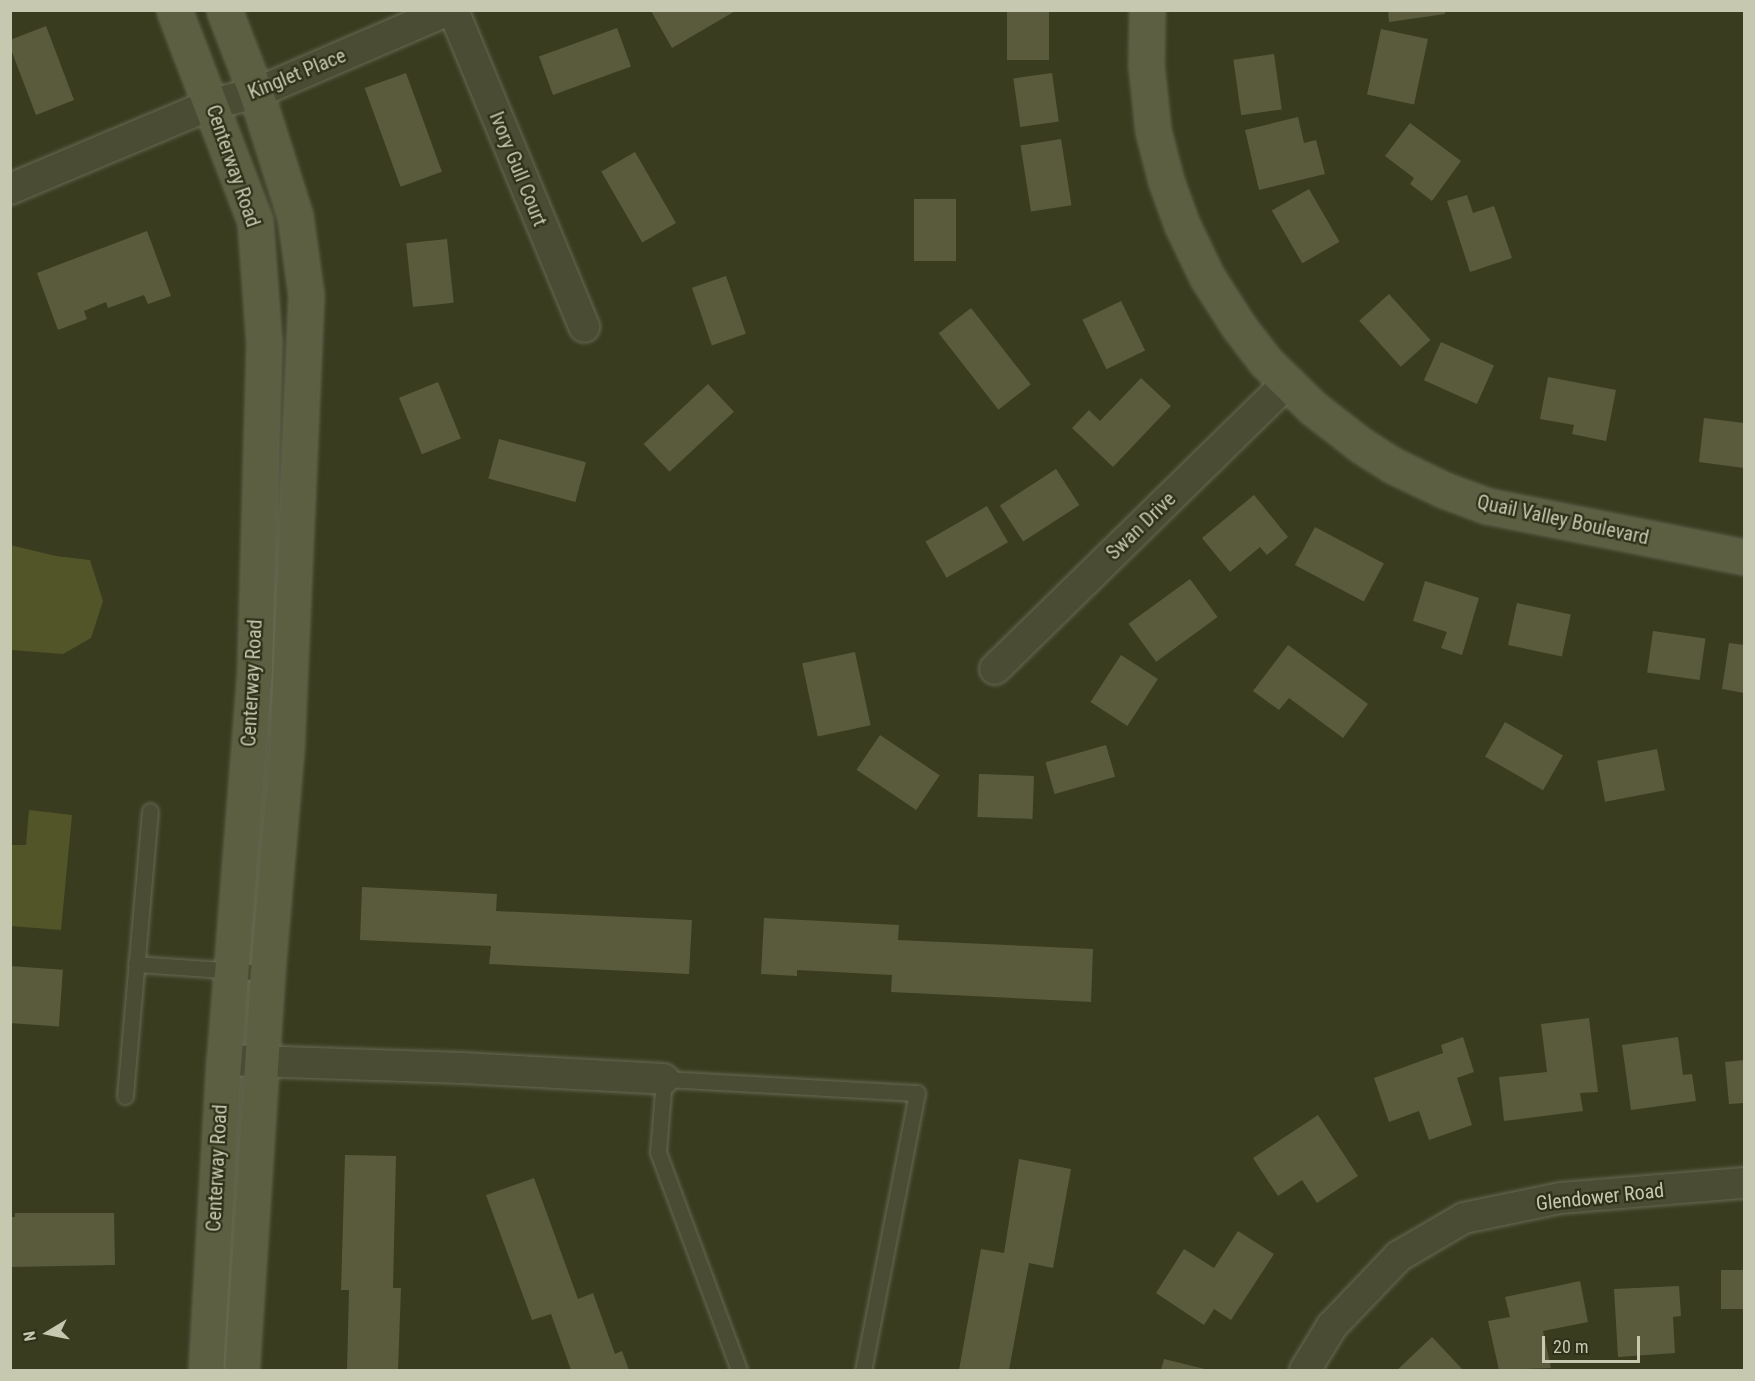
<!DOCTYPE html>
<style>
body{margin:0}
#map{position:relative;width:1755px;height:1381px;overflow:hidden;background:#3a3c20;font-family:"Roboto Condensed",sans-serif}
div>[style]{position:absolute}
.water>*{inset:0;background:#525527}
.building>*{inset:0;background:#595b3c;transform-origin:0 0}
.roads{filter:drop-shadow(0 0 2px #686a52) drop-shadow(0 0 2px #686a52)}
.lane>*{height:15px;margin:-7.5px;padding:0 7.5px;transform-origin:7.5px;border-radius:7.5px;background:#4a4c34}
.street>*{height:30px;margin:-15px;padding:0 15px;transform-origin:15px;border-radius:15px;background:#4a4c34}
.secondary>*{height:33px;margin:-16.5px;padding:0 16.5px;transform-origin:16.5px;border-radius:16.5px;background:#5c5f42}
span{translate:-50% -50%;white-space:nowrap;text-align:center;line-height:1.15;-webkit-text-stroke:4.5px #2f3119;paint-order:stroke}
.street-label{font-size:20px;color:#c6c8af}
.frame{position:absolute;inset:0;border:12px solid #c6c8af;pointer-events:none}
.north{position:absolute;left:18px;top:1303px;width:60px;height:60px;-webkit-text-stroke:4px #2f3119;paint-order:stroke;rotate:260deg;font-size:16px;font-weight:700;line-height:24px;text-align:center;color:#c6c8af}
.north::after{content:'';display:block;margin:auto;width:21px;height:27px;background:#c6c8af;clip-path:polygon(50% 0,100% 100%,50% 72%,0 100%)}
.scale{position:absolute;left:1542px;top:1336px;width:98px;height:27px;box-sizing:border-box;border:3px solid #c6c8af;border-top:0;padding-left:8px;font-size:18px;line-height:21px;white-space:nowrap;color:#c6c8af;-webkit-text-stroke:4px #2f3119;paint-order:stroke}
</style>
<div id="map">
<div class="water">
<div style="clip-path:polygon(10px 545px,56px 556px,90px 560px,103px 601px,91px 638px,63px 654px,11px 650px)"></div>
<div style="clip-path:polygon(29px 810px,72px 815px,61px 930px,11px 926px,11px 845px,26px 845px)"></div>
</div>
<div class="building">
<div style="clip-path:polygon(737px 10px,672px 48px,651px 11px,653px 10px)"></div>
<div style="left:1007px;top:10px;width:42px;height:50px"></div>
<div style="clip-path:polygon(1388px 10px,1445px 10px,1445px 14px,1389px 22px)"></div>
<div style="clip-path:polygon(46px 26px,74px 100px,36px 115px,10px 47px,10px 40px)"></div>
<div style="left:617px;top:28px;width:41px;height:83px;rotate:70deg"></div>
<div style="left:1381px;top:29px;width:48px;height:67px;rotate:12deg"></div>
<div style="left:1274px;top:54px;width:56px;height:41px;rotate:82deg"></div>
<div style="left:406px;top:73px;width:105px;height:44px;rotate:70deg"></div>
<div style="left:1052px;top:73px;width:49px;height:39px;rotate:82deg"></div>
<div style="clip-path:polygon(1298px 117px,1304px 143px,1316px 140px,1325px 174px,1259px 190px,1245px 130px)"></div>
<div style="clip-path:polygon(1410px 123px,1461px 161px,1432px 201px,1410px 184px,1414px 178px,1385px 156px)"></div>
<div style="left:1061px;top:139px;width:67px;height:41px;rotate:81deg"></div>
<div style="left:635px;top:152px;width:82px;height:39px;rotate:60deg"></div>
<div style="left:1309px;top:189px;width:61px;height:43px;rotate:60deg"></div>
<div style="clip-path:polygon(1467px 195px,1473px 213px,1494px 206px,1512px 258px,1470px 272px,1447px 201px)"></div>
<div style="left:914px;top:199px;width:42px;height:62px"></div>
<div style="clip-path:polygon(147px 231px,171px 296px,148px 304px,144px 295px,108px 308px,106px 302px,84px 311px,87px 319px,58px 330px,37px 273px)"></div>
<div style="left:447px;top:239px;width:64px;height:41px;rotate:84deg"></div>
<div style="left:726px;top:276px;width:61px;height:36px;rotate:71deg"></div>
<div style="left:1389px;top:294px;width:62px;height:40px;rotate:48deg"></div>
<div style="left:1121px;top:301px;width:55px;height:43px;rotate:64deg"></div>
<div style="left:971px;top:308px;width:97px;height:41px;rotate:52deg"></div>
<div style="left:1441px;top:342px;width:58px;height:42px;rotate:24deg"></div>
<div style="clip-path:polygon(1548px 377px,1616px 390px,1606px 441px,1572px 434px,1574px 425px,1540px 419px)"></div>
<div style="clip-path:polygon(1141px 378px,1171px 406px,1113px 467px,1072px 428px,1089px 410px,1100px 421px)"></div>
<div style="left:438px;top:382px;width:61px;height:42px;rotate:68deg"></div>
<div style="left:708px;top:384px;width:38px;height:88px;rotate:47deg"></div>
<div style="clip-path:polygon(1704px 418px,1744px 423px,1744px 468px,1699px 462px)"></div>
<div style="left:499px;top:439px;width:90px;height:41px;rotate:15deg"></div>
<div style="left:1056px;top:469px;width:43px;height:67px;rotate:57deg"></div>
<div style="clip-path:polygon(1254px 495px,1288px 537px,1267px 555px,1260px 547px,1230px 572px,1202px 538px)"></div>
<div style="left:987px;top:506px;width:42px;height:71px;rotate:60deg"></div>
<div style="left:1315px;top:527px;width:78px;height:43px;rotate:28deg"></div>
<div style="left:1190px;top:579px;width:47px;height:76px;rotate:54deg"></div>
<div style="clip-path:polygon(1425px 581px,1479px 598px,1462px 655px,1441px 648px,1447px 632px,1413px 621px)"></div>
<div style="left:1517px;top:603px;width:55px;height:43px;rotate:12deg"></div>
<div style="left:1653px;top:631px;width:53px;height:42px;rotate:8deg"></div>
<div style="clip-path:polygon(1729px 643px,1744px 645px,1744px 693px,1722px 689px)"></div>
<div style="clip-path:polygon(1288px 645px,1368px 704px,1343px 738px,1289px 698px,1279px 710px,1253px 691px)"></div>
<div style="left:855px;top:652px;width:75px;height:54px;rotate:78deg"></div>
<div style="left:1121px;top:655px;width:44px;height:56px;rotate:33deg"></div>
<div style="left:1505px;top:722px;width:67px;height:40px;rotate:30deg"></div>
<div style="left:880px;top:735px;width:72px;height:42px;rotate:34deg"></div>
<div style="left:1106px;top:745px;width:33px;height:63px;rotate:74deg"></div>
<div style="left:1657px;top:749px;width:42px;height:61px;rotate:79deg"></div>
<div style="left:979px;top:774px;width:55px;height:43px;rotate:2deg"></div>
<div style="clip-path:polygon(362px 887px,497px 894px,496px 911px,692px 920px,689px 974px,489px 964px,491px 946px,360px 940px)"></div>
<div style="clip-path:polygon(764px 918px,899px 925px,898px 940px,1093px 949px,1091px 1002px,891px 992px,892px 975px,797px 970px,797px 976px,761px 974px)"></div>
<div style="left:10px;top:966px;width:53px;height:57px;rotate:4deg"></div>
<div style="clip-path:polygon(1589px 1018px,1598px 1092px,1580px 1093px,1583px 1111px,1504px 1121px,1499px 1077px,1547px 1072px,1541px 1024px)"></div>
<div style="clip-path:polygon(1463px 1037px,1474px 1072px,1457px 1078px,1472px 1125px,1429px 1140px,1419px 1111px,1389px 1122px,1374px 1078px,1443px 1053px,1441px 1045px)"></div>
<div style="clip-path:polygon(1678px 1037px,1683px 1075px,1692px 1074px,1696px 1101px,1631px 1110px,1622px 1045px)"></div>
<div style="clip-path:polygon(1744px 1060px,1744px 1103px,1729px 1104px,1725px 1062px)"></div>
<div style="clip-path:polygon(1318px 1115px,1358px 1176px,1317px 1203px,1302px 1180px,1278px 1196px,1253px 1158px)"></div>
<div style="clip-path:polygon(345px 1155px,396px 1156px,393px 1288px,401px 1288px,398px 1370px,347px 1370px,349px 1290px,341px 1290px)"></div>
<div style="clip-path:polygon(1019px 1159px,1071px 1169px,1053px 1268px,1029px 1263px,1009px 1370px,959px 1370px,981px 1249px,1004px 1253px)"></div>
<div style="clip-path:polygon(534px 1178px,578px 1299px,593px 1293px,615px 1354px,622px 1351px,629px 1370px,571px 1370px,551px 1314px,532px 1320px,486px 1195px)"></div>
<div style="clip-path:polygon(15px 1213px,114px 1213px,115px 1265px,10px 1267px,10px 1217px,15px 1217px)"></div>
<div style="clip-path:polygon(1238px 1231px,1274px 1254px,1231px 1320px,1214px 1309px,1204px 1325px,1156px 1293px,1184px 1249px,1214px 1268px)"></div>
<div style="left:1744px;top:1270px;width:39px;height:23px;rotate:90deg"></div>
<div style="clip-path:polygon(1580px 1281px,1588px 1322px,1543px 1331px,1551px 1368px,1499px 1370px,1488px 1321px,1510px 1317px,1505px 1297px)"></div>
<div style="clip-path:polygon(1679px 1286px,1681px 1316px,1673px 1317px,1675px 1353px,1618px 1357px,1614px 1289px)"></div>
<div style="clip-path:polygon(1432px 1337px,1463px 1370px,1397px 1370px)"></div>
<div style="clip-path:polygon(1164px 1359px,1209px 1370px,1161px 1370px)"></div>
</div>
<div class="roads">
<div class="lane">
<div style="left:136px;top:964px;width:131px;rotate:3.9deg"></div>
<div style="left:125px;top:1096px;width:286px;rotate:-85deg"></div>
<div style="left:739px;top:1370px;width:233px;rotate:-110.4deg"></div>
<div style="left:658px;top:1152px;width:73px;rotate:-85.3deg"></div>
<div style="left:664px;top:1079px;width:253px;rotate:3.2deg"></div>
<div style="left:917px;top:1093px;width:282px;rotate:101deg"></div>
</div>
<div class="street">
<div style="left:453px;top:10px;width:343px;rotate:67.5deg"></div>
<div style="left:10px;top:189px;width:219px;rotate:-22.8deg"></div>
<div style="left:212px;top:104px;width:45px;rotate:-14deg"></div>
<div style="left:256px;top:93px;width:210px;rotate:-23.3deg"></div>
<div style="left:995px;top:669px;width:409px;rotate:-44.4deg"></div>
<div style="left:224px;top:1060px;width:239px;rotate:1.9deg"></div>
<div style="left:463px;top:1068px;width:201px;rotate:3.1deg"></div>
<div style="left:1305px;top:1370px;width:52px;rotate:-58.5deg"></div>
<div style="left:1332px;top:1326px;width:97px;rotate:-46.3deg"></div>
<div style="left:1399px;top:1256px;width:75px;rotate:-30.3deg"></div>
<div style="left:1464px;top:1218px;width:99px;rotate:-11.7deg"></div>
<div style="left:1561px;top:1198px;width:184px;rotate:-4.7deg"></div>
</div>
<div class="secondary">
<div style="left:174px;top:10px;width:226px;rotate:69deg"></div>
<div style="left:255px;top:221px;width:122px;rotate:85.8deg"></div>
<div style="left:264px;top:343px;width:327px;rotate:91.6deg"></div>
<div style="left:255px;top:670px;width:391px;rotate:94.5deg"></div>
<div style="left:224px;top:1060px;width:311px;rotate:93.3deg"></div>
<div style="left:224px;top:10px;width:89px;rotate:68.9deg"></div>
<div style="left:256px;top:93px;width:129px;rotate:72.4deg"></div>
<div style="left:295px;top:216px;width:80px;rotate:82.1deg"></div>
<div style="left:306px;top:295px;width:455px;rotate:92.5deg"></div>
<div style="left:286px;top:750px;width:224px;rotate:94.9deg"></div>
<div style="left:267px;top:973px;width:398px;rotate:93.7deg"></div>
<div style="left:1147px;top:10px;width:55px;rotate:91deg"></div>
<div style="left:1146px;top:65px;width:66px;rotate:83.9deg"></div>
<div style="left:1153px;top:131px;width:52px;rotate:75.4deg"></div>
<div style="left:1166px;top:181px;width:47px;rotate:70deg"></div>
<div style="left:1182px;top:225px;width:58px;rotate:64.3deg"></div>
<div style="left:1207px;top:277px;width:59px;rotate:57.4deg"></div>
<div style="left:1239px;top:327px;width:44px;rotate:52.4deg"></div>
<div style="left:1266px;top:362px;width:66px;rotate:44.4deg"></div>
<div style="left:1313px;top:408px;width:62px;rotate:37.8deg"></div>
<div style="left:1362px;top:446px;width:38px;rotate:32deg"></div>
<div style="left:1394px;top:466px;width:55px;rotate:25.6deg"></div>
<div style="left:1444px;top:490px;width:46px;rotate:20.4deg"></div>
<div style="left:1487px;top:506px;width:262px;rotate:11.2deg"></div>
</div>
</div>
<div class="street-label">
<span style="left:297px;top:74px;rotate:-22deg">Kinglet Place</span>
<span style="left:233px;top:166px;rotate:71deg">Centerway Road</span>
<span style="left:518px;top:169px;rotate:68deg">Ivory Gull Court</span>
<span style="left:1563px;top:520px;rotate:12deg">Quail Valley Boulevard</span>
<span style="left:1141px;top:526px;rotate:-44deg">Swan Drive</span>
<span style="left:252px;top:683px;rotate:-87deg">Centerway Road</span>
<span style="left:217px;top:1168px;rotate:-87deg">Centerway Road</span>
<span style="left:1600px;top:1197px;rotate:-6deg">Glendower Road</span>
</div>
<div class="frame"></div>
<div class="north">N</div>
<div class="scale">20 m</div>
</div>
